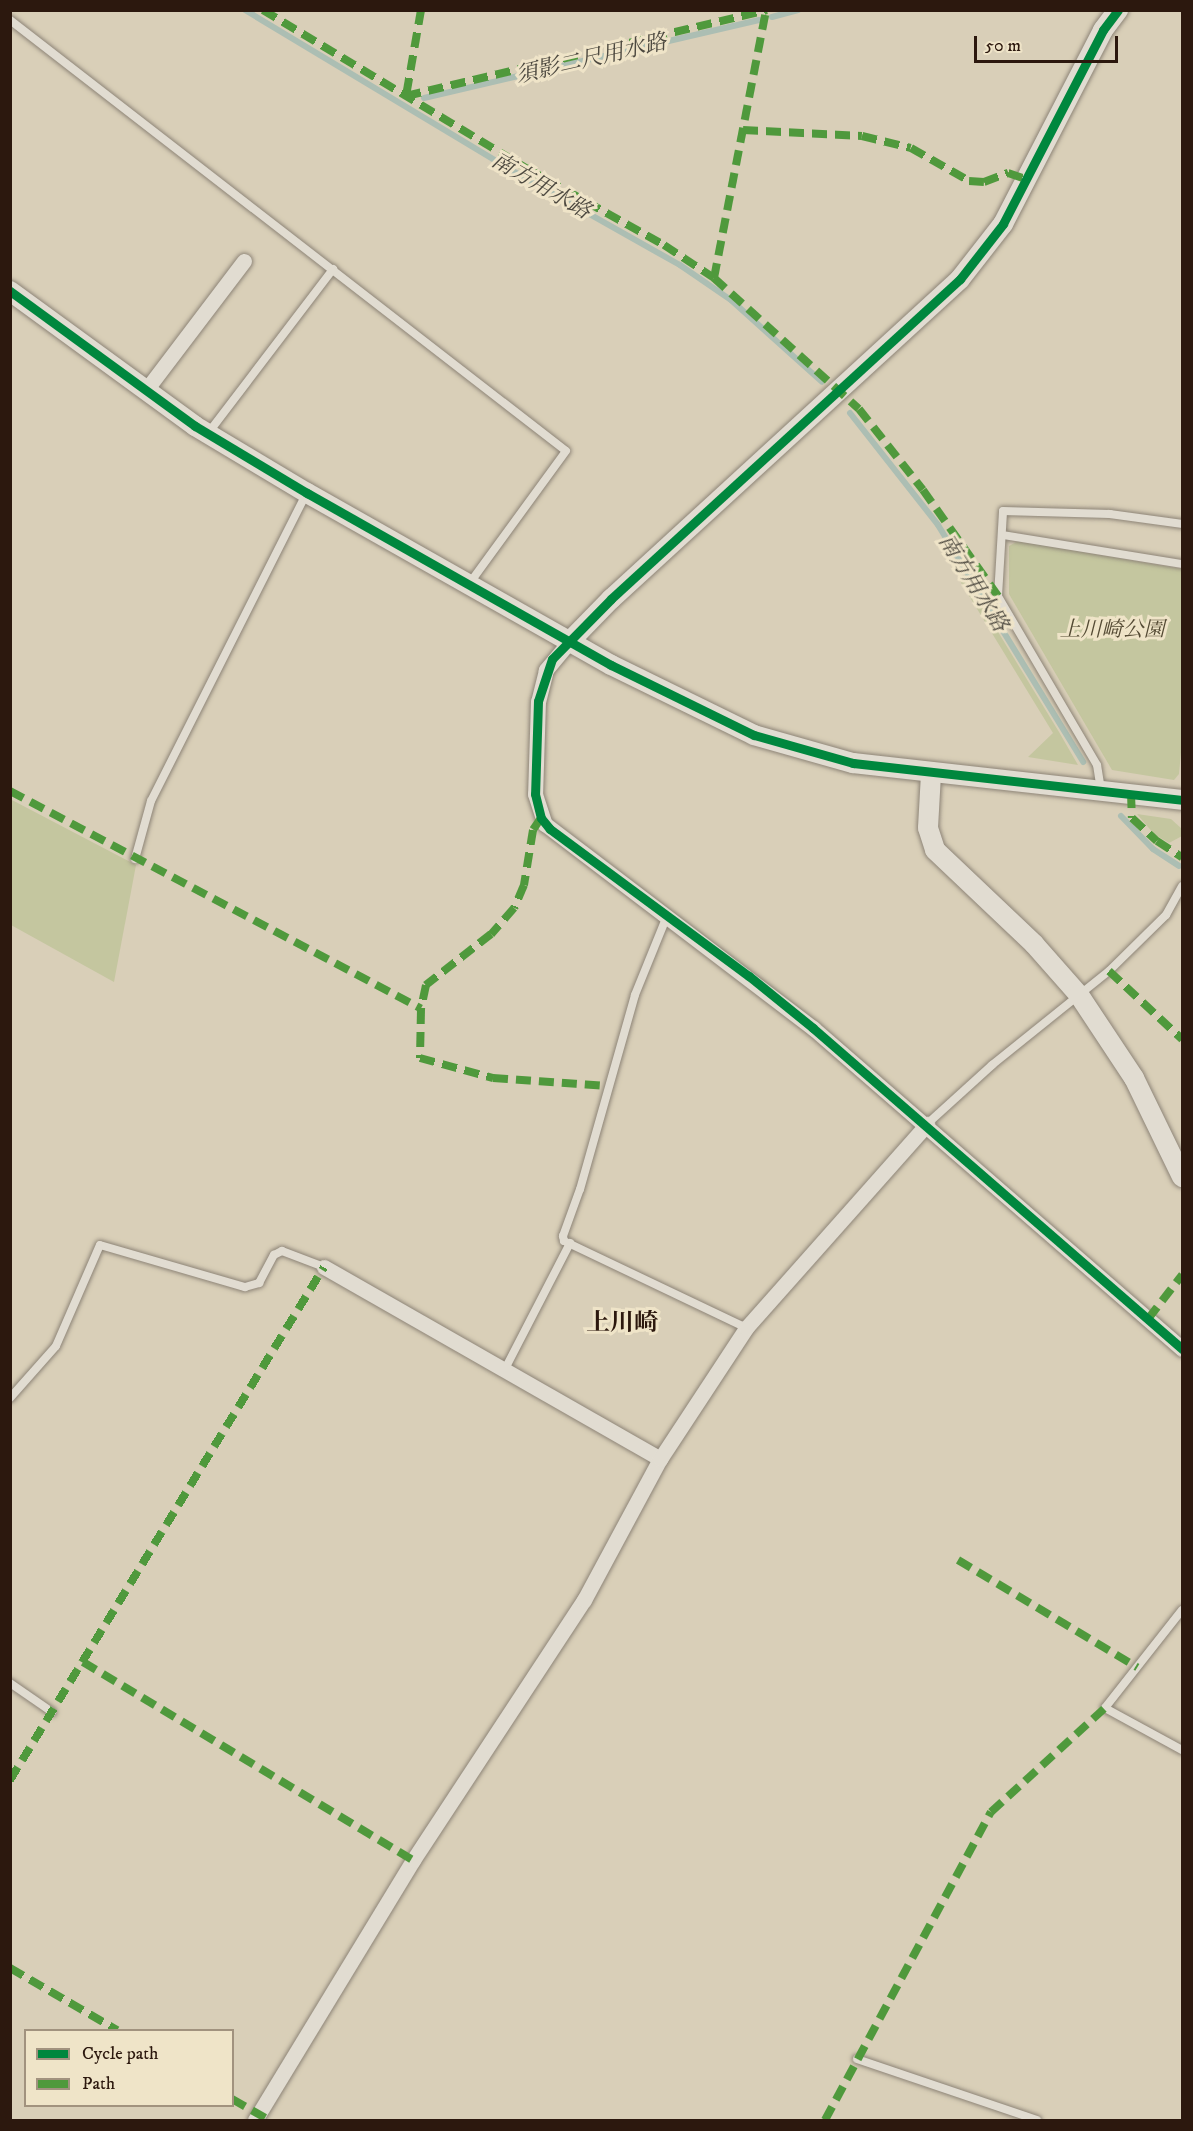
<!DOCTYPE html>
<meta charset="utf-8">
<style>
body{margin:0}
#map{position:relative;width:1193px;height:2131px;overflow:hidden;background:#d9cfb8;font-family:"IM FELL DW Pica","Noto Serif JP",serif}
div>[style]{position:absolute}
.green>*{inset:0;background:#c4c69f}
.stream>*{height:6px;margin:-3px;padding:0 3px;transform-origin:3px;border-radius:3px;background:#acbeb3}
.roads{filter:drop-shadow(0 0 2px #8d8477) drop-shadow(0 0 2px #8d8477)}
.service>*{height:8px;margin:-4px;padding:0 4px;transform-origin:4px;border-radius:4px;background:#e1dcd1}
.minor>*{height:15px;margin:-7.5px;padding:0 7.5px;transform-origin:7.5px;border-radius:7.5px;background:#e1dcd1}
.tertiary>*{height:20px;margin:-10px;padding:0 10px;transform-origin:10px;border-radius:10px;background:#e1dcd1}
.quiet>*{height:8px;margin-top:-4px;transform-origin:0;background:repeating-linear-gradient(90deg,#4f993c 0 15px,transparent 0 23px)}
.cycleway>*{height:9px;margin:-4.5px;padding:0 4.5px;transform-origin:4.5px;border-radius:4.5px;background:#00873e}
span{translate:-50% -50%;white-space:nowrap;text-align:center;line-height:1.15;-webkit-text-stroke:6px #efe4c8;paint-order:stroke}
.park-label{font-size:21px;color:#544a34;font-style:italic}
.water-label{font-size:22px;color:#4c483f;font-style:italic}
.quarter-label{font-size:24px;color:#2c180e;font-weight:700}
.frame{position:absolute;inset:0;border:12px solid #2c180e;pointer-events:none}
.legend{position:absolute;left:24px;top:2029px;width:210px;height:78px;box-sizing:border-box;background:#efe4c8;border:2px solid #a1927e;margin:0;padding:8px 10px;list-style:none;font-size:18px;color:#2c180e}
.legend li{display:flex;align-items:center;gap:12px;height:30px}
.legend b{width:30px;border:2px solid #a1927e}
.scale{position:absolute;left:974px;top:36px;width:144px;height:27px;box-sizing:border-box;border:3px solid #2c180e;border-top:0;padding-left:8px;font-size:18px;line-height:21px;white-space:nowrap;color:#2c180e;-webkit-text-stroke:4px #efe4c8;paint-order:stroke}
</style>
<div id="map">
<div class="green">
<div style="clip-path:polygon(1018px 541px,1182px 569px,1182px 741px,1179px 774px,1174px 780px,1112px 770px,1009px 594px,1009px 546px)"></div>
<div style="clip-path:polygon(964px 576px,1059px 732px,1078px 765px,1028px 757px,1053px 733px,960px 581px)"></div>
<div style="clip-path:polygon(10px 799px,136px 865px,114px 982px,11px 925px)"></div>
<div style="clip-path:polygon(1137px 814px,1171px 819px,1182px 829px,1182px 836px,1169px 843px,1154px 834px)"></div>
</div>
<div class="stream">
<div style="left:245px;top:10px;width:313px;rotate:31deg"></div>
<div style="left:513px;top:171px;width:192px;rotate:29.4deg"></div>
<div style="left:680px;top:265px;width:62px;rotate:34.5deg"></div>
<div style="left:731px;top:300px;width:122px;rotate:42deg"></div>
<div style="left:772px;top:17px;width:27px;rotate:-15deg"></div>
<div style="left:424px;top:98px;width:344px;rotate:-13.1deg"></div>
<div style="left:850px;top:413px;width:142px;rotate:51.8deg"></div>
<div style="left:938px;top:525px;width:278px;rotate:58.5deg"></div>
<div style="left:1121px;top:816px;width:46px;rotate:45.9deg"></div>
<div style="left:1153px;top:849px;width:31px;rotate:33deg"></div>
</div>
<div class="roads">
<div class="service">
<div style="left:10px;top:20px;width:703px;rotate:37.78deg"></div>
<div style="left:566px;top:451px;width:165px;rotate:126.1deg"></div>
<div style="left:209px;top:432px;width:205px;rotate:-52.7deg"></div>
<div style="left:1003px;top:535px;width:181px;rotate:9.2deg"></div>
<div style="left:1101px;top:790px;width:25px;rotate:-99deg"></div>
<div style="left:1097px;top:765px;width:196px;rotate:-120.4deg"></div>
<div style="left:998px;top:596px;width:85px;rotate:-86.6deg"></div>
<div style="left:1003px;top:511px;width:107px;rotate:1.6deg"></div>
<div style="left:1110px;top:514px;width:73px;rotate:7.9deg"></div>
<div style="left:135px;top:859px;width:60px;rotate:-74.6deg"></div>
<div style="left:151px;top:801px;width:344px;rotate:-63.2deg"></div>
<div style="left:667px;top:916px;width:85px;rotate:112.1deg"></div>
<div style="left:635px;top:995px;width:202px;rotate:105.8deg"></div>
<div style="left:580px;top:1189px;width:50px;rotate:109.9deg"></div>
<div style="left:563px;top:1236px;width:5px;rotate:79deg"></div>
<div style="left:564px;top:1241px;width:202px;rotate:25.5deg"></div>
<div style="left:927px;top:1124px;width:88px;rotate:-42.2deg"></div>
<div style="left:992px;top:1065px;width:150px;rotate:-38.8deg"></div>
<div style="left:1109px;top:971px;width:80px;rotate:-44.5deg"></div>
<div style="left:1166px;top:915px;width:33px;rotate:-61deg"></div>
<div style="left:505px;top:1369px;width:142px;rotate:-62.7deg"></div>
<div style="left:10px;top:1398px;width:69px;rotate:-48.5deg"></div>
<div style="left:56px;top:1346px;width:110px;rotate:-66.5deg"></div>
<div style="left:100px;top:1245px;width:151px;rotate:16.2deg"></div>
<div style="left:245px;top:1287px;width:15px;rotate:-16deg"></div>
<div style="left:259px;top:1283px;width:32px;rotate:-62deg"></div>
<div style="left:274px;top:1255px;width:9px;rotate:-27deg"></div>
<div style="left:282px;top:1251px;width:45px;rotate:20.9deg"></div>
<div style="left:1182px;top:1610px;width:125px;rotate:128.2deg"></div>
<div style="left:1105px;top:1708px;width:88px;rotate:28.6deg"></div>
<div style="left:10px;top:1683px;width:51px;rotate:34.6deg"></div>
<div style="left:857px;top:2059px;width:190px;rotate:18.7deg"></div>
</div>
<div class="minor">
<div style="left:146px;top:390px;width:162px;rotate:-52.8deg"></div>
<div style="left:570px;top:641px;width:38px;rotate:130deg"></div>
<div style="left:546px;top:670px;width:32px;rotate:104deg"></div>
<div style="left:538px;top:701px;width:93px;rotate:91.8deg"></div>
<div style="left:535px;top:794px;width:32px;rotate:72deg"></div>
<div style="left:545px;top:824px;width:337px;rotate:37.3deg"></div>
<div style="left:813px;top:1028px;width:489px;rotate:41deg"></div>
<div style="left:324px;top:1267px;width:387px;rotate:29.7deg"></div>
<div style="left:255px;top:2120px;width:304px;rotate:-58.7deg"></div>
<div style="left:413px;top:1860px;width:311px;rotate:-56.7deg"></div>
<div style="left:584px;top:1600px;width:160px;rotate:-61.7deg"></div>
<div style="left:660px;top:1459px;width:157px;rotate:-56.7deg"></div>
<div style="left:746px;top:1328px;width:273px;rotate:-48.4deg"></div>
</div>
<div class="tertiary">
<div style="left:10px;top:291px;width:229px;rotate:36.1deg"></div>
<div style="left:195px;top:426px;width:131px;rotate:30.9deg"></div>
<div style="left:307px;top:493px;width:349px;rotate:29.5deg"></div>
<div style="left:611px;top:665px;width:159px;rotate:26.1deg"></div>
<div style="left:754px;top:735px;width:103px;rotate:15.8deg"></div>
<div style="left:853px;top:763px;width:331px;rotate:6.4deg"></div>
<div style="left:570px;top:641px;width:59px;rotate:-45.7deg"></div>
<div style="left:611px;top:599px;width:473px;rotate:-42.5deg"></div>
<div style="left:960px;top:279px;width:70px;rotate:-52deg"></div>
<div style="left:1003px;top:224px;width:218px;rotate:-62.7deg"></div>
<div style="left:1103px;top:30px;width:25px;rotate:-53deg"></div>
<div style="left:931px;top:774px;width:54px;rotate:93.2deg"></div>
<div style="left:928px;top:828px;width:23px;rotate:72deg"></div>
<div style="left:935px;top:850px;width:137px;rotate:43.5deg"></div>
<div style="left:1034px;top:944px;width:68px;rotate:48.6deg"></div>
<div style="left:1079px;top:995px;width:100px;rotate:56.5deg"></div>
<div style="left:1134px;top:1078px;width:110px;rotate:64.1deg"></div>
</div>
</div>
<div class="quiet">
<div style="left:263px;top:10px;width:307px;rotate:31deg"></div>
<div style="left:526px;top:168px;width:158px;rotate:29.2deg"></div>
<div style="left:664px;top:245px;width:60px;rotate:33.4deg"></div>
<div style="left:714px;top:278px;width:195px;rotate:42.1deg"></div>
<div style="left:859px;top:409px;width:103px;rotate:51.7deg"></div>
<div style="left:923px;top:490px;width:130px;rotate:54.7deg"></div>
<div style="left:421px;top:10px;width:87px;rotate:99.9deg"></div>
<div style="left:406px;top:96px;width:371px;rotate:-13.4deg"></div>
<div style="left:743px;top:130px;width:119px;rotate:2.9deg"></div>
<div style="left:862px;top:136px;width:50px;rotate:13.8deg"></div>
<div style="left:911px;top:148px;width:67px;rotate:29.6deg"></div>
<div style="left:969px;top:181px;width:15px;rotate:4deg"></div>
<div style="left:984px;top:182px;width:26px;rotate:-21deg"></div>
<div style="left:1008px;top:173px;width:21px;rotate:19deg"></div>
<div style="left:714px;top:278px;width:273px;rotate:-79deg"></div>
<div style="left:10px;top:791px;width:465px;rotate:27.9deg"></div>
<div style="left:1131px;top:793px;width:25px;rotate:88deg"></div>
<div style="left:1132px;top:818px;width:34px;rotate:43deg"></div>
<div style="left:1157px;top:841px;width:30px;rotate:33deg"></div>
<div style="left:541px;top:818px;width:14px;rotate:124deg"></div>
<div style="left:533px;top:830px;width:56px;rotate:99.3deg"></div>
<div style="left:524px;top:885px;width:25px;rotate:113deg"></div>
<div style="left:514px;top:908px;width:35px;rotate:131deg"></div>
<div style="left:491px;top:934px;width:83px;rotate:141.9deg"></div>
<div style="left:426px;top:985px;width:25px;rotate:102deg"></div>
<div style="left:421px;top:1009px;width:49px;rotate:91.2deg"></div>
<div style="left:420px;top:1058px;width:76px;rotate:15.3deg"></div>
<div style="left:493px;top:1078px;width:115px;rotate:4deg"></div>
<div style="left:1109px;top:971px;width:100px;rotate:43deg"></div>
<div style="left:1148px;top:1319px;width:56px;rotate:-52.3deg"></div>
<div style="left:958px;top:1560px;width:209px;rotate:30.9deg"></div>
<div style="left:83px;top:1662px;width:385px;rotate:31deg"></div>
<div style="left:10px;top:1780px;width:601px;rotate:-58.53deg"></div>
<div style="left:10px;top:1968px;width:124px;rotate:30.1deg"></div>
<div style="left:232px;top:2099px;width:43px;rotate:29.6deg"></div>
<div style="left:825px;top:2120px;width:350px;rotate:-61.7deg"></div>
<div style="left:991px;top:1812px;width:154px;rotate:-42.4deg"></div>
</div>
<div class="cycleway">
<div style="left:1118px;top:10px;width:25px;rotate:127deg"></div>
<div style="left:1103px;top:30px;width:218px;rotate:117.3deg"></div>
<div style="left:1003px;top:224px;width:70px;rotate:128deg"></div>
<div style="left:960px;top:279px;width:473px;rotate:137.5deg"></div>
<div style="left:611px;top:599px;width:84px;rotate:134.5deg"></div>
<div style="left:552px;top:659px;width:44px;rotate:108.4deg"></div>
<div style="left:538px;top:701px;width:93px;rotate:91.8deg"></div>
<div style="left:535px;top:794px;width:25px;rotate:76deg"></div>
<div style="left:541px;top:818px;width:14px;rotate:51deg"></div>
<div style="left:550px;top:829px;width:247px;rotate:36.5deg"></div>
<div style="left:749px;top:976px;width:82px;rotate:39.1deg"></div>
<div style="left:813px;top:1028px;width:489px;rotate:41deg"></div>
<div style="left:10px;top:291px;width:229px;rotate:36.1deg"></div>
<div style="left:195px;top:426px;width:131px;rotate:30.9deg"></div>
<div style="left:307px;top:493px;width:349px;rotate:29.5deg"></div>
<div style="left:611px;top:665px;width:159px;rotate:26.1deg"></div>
<div style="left:754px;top:735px;width:103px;rotate:15.8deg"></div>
<div style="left:853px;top:763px;width:331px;rotate:6.4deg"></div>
</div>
<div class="park-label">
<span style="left:1112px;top:630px">上川崎公園</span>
</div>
<div class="water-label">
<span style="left:591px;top:59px;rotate:-13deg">須影二尺用水路</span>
<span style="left:541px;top:186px;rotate:30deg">南方用水路</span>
<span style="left:973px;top:583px;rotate:58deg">南方用水路</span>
</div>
<div class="quarter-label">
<span style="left:622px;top:1324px">上川崎</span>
</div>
<div class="frame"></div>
<ul class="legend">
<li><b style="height:8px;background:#00873e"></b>Cycle path</li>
<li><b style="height:8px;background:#4f993c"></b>Path</li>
</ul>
<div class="scale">50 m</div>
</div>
